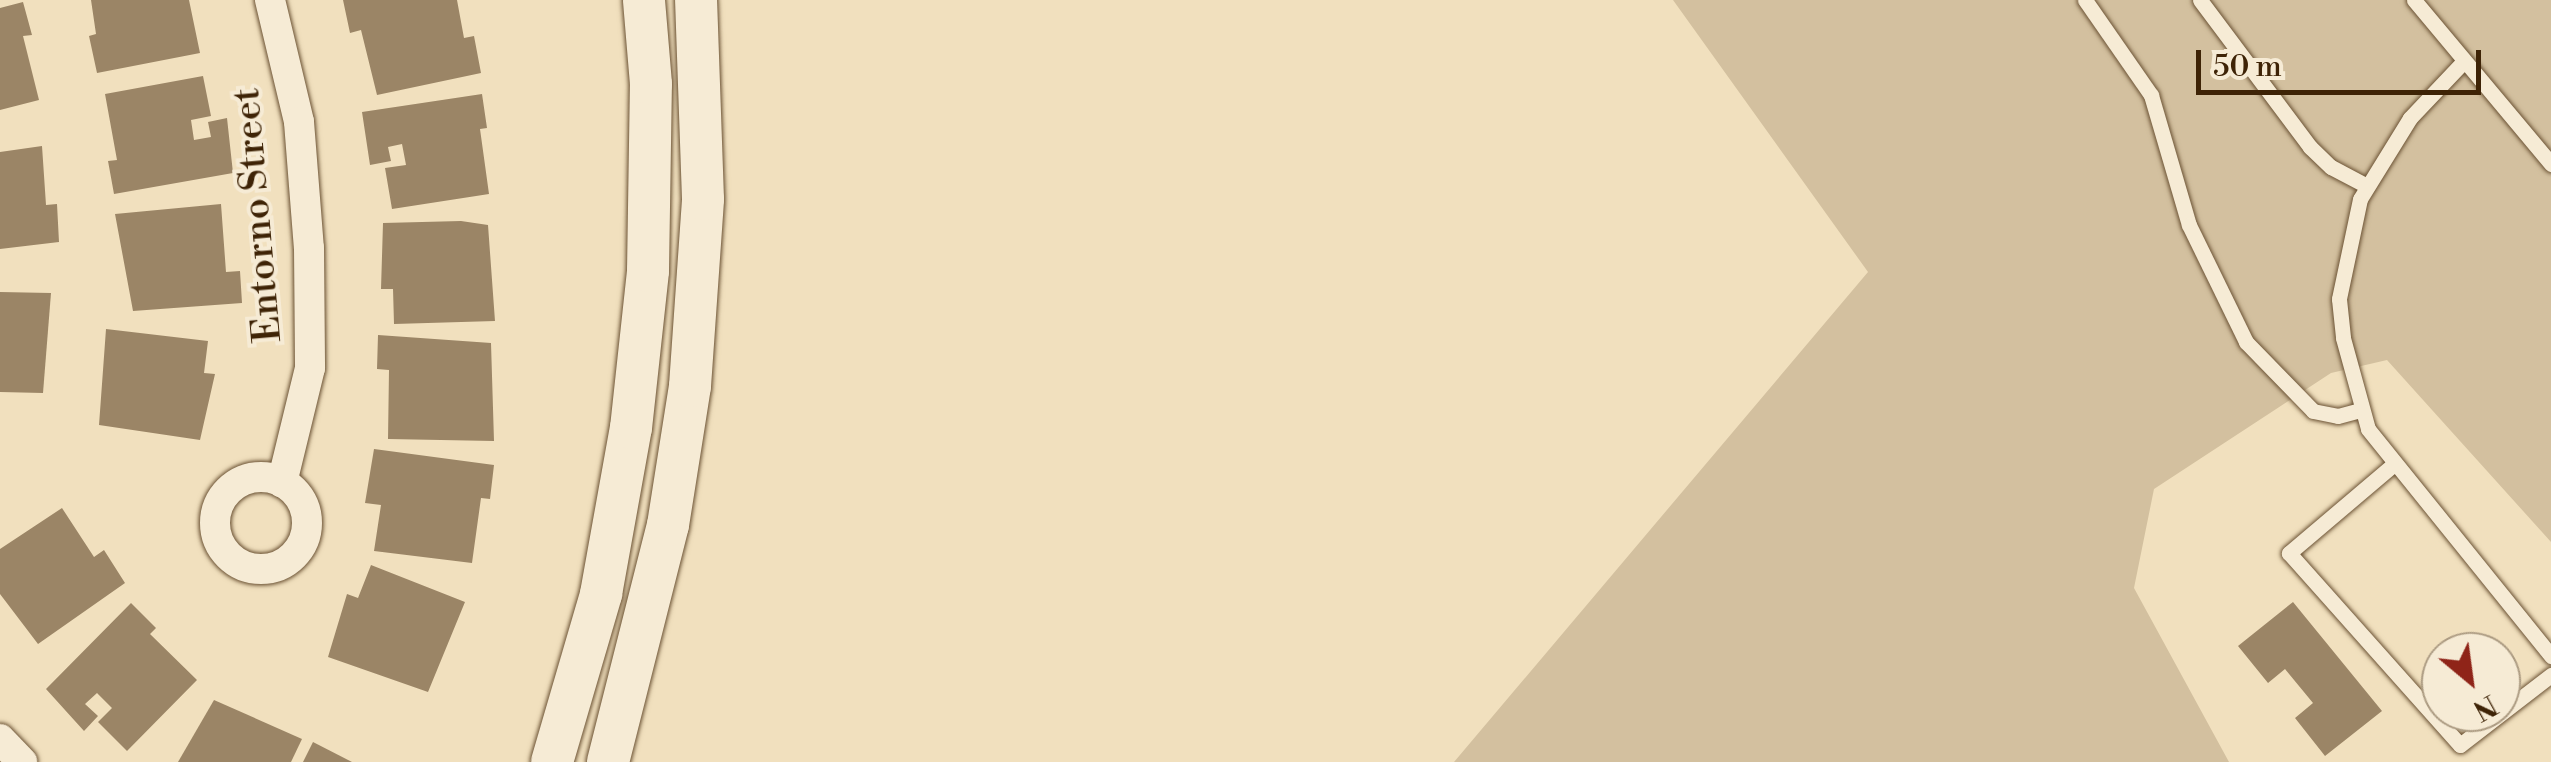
<!DOCTYPE html>
<style>
body{margin:0}
#map{position:relative;width:2551px;height:762px;overflow:hidden;background:#f1e0be;font-family:"Libre Bodoni",serif}
div>[style]{position:absolute}
.green>*{inset:0;background:#d3c09f}
.building>*{inset:0;background:#9b8566}
.roads{filter:drop-shadow(0 0 2px #6b5234) drop-shadow(0 0 2px #6b5234)}
.lane>*{height:15px;margin:-7.5px;padding:0 7.5px;transform-origin:7.5px;border-radius:7.5px;background:#f6ebd5}
.street>*{height:30px;margin:-15px;padding:0 15px;transform-origin:15px;border-radius:15px;background:#f6ebd5}
.street>.ring{margin:-15px;padding:0;box-sizing:content-box;background:none;border:30px solid #f6ebd5;border-radius:50%}
.secondary>*{height:42px;margin:-21px;padding:0 21px;transform-origin:21px;border-radius:21px;background:#f6ebd5}
span{translate:-50% -50%;white-space:nowrap;text-align:center;line-height:1.15;-webkit-text-stroke:8px #f6ebd5;paint-order:stroke}
.street-label{font-size:38px;color:#3e2306}
.north{position:absolute;left:2421px;top:632px;width:100px;height:100px;box-sizing:border-box;background:#f6ebd5;border:2px solid #ac9b82;border-radius:50%;rotate:151deg;font-size:28px;font-weight:700;line-height:40px;text-align:center;color:#3e2306}
.north::after{content:'';display:block;margin:auto;width:35px;height:45px;background:#8f2418;clip-path:polygon(50% 0,100% 100%,50% 72%,0 100%)}
.scale{position:absolute;left:2196px;top:50px;width:285px;height:45px;box-sizing:border-box;border:5px solid #3e2306;border-top:0;padding-left:12px;font-size:30px;line-height:35px;white-space:nowrap;color:#3e2306;-webkit-text-stroke:8px #f6ebd5;paint-order:stroke}
</style>
<div id="map">
<div class="green">
<div style="clip-path:polygon(1673px 0,2551px 0,2551px 542px,2387px 360px,2331px 373px,2154px 489px,2134px 588px,2229px 762px,1454px 762px,1868px 272px)"></div>
</div>
<div class="building">
<div style="clip-path:polygon(91px 0,189px 0,200px 53px,97px 73px,89px 36px,96px 34px)"></div>
<div style="clip-path:polygon(343px 0,457px 0,464px 38px,474px 36px,481px 73px,377px 95px,361px 30px,350px 33px)"></div>
<div style="clip-path:polygon(23px 2px,32px 35px,23px 36px,39px 100px,0 110px,0 8px)"></div>
<div style="clip-path:polygon(203px 76px,211px 116px,191px 120px,194px 140px,211px 137px,208px 122px,227px 118px,233px 173px,114px 194px,108px 161px,117px 160px,105px 94px)"></div>
<div style="clip-path:polygon(482px 94px,487px 128px,480px 129px,489px 194px,392px 209px,385px 168px,406px 165px,402px 144px,388px 147px,391px 161px,370px 165px,362px 112px)"></div>
<div style="clip-path:polygon(42px 146px,46px 205px,57px 204px,59px 242px,0 249px,0 152px)"></div>
<div style="clip-path:polygon(221px 204px,226px 272px,240px 271px,242px 303px,133px 311px,115px 214px)"></div>
<div style="clip-path:polygon(461px 221px,488px 225px,495px 321px,394px 324px,393px 289px,381px 289px,383px 223px)"></div>
<div style="clip-path:polygon(0 292px,51px 293px,43px 393px,0 392px)"></div>
<div style="clip-path:polygon(106px 329px,208px 341px,204px 373px,215px 374px,200px 440px,99px 425px)"></div>
<div style="clip-path:polygon(378px 335px,491px 343px,494px 441px,388px 439px,389px 370px,377px 369px)"></div>
<div style="clip-path:polygon(374px 449px,494px 465px,490px 499px,481px 498px,472px 563px,374px 551px,381px 505px,365px 503px)"></div>
<div style="clip-path:polygon(62px 508px,94px 557px,104px 550px,125px 583px,38px 644px,0 594px,0 549px)"></div>
<div style="clip-path:polygon(371px 565px,465px 602px,428px 692px,328px 657px,347px 594px,358px 598px)"></div>
<div style="clip-path:polygon(2293px 602px,2382px 711px,2325px 756px,2295px 718px,2313px 703px,2285px 669px,2268px 683px,2238px 646px)"></div>
<div style="clip-path:polygon(131px 603px,156px 628px,150px 634px,197px 680px,127px 751px,98px 722px,112px 708px,97px 693px,85px 704px,98px 716px,84px 731px,46px 689px)"></div>
<div style="clip-path:polygon(214px 700px,302px 739px,291px 762px,178px 762px)"></div>
<div style="clip-path:polygon(313px 742px,352px 762px,303px 762px)"></div>
</div>
<div class="roads">
<div class="lane">
<div style="left:2085px;top:0;width:116px;rotate:55.2deg"></div>
<div style="left:2151px;top:95px;width:135px;rotate:73.7deg"></div>
<div style="left:2189px;top:225px;width:130px;rotate:64deg"></div>
<div style="left:2246px;top:342px;width:96px;rotate:45.8deg"></div>
<div style="left:2313px;top:411px;width:25px;rotate:11deg"></div>
<div style="left:2338px;top:416px;width:24px;rotate:-15deg"></div>
<div style="left:2200px;top:0;width:184px;rotate:53.2deg"></div>
<div style="left:2310px;top:147px;width:29px;rotate:44deg"></div>
<div style="left:2331px;top:167px;width:41px;rotate:27.8deg"></div>
<div style="left:2414px;top:0;width:214px;rotate:50.1deg"></div>
<div style="left:2464px;top:61px;width:79px;rotate:133.5deg"></div>
<div style="left:2410px;top:118px;width:95px;rotate:121.7deg"></div>
<div style="left:2360px;top:199px;width:102px;rotate:101.9deg"></div>
<div style="left:2339px;top:299px;width:39px;rotate:84deg"></div>
<div style="left:2343px;top:338px;width:94px;rotate:74.6deg"></div>
<div style="left:2368px;top:429px;width:292px;rotate:51.1deg"></div>
<div style="left:2394px;top:464px;width:138px;rotate:139.7deg"></div>
<div style="left:2289px;top:553px;width:257px;rotate:48.3deg"></div>
<div style="left:2460px;top:745px;width:115px;rotate:-37.6deg"></div>
</div>
<div class="street">
<div style="left:270px;top:0;width:125px;rotate:76.6deg"></div>
<div style="left:299px;top:122px;width:126px;rotate:85.5deg"></div>
<div style="left:309px;top:248px;width:120px;rotate:89.5deg"></div>
<div style="left:310px;top:368px;width:118px;rotate:103.7deg"></div>
<div class="ring" style="left:215px;top:477px;width:62px;height:62px"></div>
<div style="left:0;top:739px;width:32px;rotate:46deg"></div>
</div>
<div class="secondary">
<div style="left:552px;top:762px;width:175px;rotate:-73.7deg"></div>
<div style="left:601px;top:594px;width:169px;rotate:-79.8deg"></div>
<div style="left:631px;top:428px;width:158px;rotate:-83.8deg"></div>
<div style="left:648px;top:271px;width:187px;rotate:-89.1deg"></div>
<div style="left:651px;top:84px;width:84px;rotate:-94.8deg"></div>
<div style="left:608px;top:762px;width:244px;rotate:-75.8deg"></div>
<div style="left:668px;top:525px;width:141px;rotate:-81deg"></div>
<div style="left:690px;top:386px;width:187px;rotate:-86deg"></div>
<div style="left:703px;top:199px;width:199px;rotate:-92deg"></div>
</div>
</div>
<div class="street-label">
<span style="left:258px;top:215px;rotate:-95deg">Entorno Street</span>
</div>
<div class="north">N</div>
<div class="scale">50 m</div>
</div>
